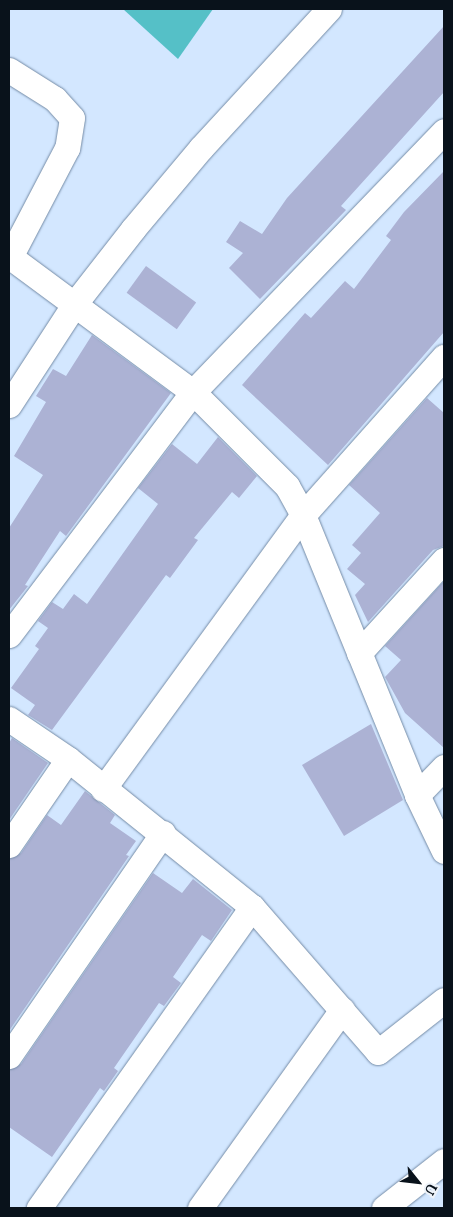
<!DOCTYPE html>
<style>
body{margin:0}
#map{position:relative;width:453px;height:1217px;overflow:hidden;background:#d3e7ff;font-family:Lora,serif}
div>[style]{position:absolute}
.water>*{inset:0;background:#55c0c7}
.building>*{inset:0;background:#acb2d4;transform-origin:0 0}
.roads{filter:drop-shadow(0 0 1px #748ba6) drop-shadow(0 0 1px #748ba6)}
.minor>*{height:25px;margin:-12.5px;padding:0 12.5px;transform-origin:12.5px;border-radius:12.5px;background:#fff}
span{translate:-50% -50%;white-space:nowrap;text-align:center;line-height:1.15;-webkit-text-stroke:4px #eef3f9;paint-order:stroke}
.frame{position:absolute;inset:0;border:10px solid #09121b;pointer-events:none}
.north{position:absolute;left:393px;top:1157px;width:50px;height:50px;-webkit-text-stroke:4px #eef3f9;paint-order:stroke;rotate:119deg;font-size:14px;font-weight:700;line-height:20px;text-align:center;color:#09121b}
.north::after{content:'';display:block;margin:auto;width:18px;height:22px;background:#09121b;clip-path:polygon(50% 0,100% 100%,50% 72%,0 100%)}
</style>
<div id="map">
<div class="water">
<div style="clip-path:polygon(123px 9px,213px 9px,178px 59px)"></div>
</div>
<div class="building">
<div style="clip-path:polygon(444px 26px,444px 92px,341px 206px,346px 210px,260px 299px,229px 268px,243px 253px,226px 242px,240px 221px,262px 234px,287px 198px)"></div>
<div style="clip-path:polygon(444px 171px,444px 332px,328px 465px,242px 385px,305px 313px,311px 318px,345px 281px,354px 289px,391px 240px,386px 236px,404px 212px)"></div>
<div style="left:146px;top:266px;width:62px;height:33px;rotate:36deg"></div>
<div style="clip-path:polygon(92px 335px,171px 393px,66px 536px,60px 531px,25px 585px,28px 586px,9px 610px,9px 528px,43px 475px,14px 456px,46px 402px,36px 396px,53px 369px,66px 376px)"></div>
<div style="clip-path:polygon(427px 398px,444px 413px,444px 546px,433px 550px,368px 622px,355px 595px,365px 584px,347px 569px,361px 553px,352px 545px,380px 513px,349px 485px)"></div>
<div style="clip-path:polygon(218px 437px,257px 476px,239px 498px,232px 492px,194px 538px,198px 540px,170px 578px,166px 575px,52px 730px,28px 715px,35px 705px,11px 688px,39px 649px,35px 646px,48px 628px,38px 621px,52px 602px,63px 609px,74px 594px,87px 604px,158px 504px,138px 488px,172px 444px,197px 464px)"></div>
<div style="clip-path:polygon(444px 581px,444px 748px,405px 713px,385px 677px,401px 660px,385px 646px)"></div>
<div style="clip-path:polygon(371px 724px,403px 800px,344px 836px,302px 765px)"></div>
<div style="clip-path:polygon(12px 738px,48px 763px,9px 820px,9px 743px)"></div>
<div style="clip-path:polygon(85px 791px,115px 815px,110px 823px,136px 841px,126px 855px,129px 856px,9px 1031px,9px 859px,21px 853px,47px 815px,61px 825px)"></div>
<div style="clip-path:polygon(153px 873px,182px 893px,193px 879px,232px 910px,211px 941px,202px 935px,173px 977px,181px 983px,164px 1006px,159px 1003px,114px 1068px,118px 1071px,104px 1091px,100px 1088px,52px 1157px,9px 1127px,9px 1070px,21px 1064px)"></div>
</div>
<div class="roads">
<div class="minor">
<div style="left:9px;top:70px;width:54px;rotate:32.2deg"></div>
<div style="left:55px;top:99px;width:25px;rotate:48deg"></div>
<div style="left:72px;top:118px;width:30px;rotate:99deg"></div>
<div style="left:67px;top:148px;width:123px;rotate:117.6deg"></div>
<div style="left:9px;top:256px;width:229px;rotate:36.5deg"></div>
<div style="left:193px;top:392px;width:133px;rotate:45deg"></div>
<div style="left:287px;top:486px;width:33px;rotate:61deg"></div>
<div style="left:303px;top:515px;width:302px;rotate:67.8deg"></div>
<div style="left:417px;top:795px;width:62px;rotate:64.3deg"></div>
<div style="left:9px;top:405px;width:123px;rotate:-57deg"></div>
<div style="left:76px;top:302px;width:93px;rotate:-52deg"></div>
<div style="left:133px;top:229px;width:106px;rotate:-50deg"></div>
<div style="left:201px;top:148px;width:189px;rotate:-47.4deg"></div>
<div style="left:9px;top:635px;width:305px;rotate:-52.9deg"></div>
<div style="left:193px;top:392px;width:362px;rotate:-46.1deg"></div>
<div style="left:359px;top:653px;width:126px;rotate:-47.6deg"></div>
<div style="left:9px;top:719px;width:71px;rotate:34.1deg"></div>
<div style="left:68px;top:759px;width:236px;rotate:38.8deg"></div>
<div style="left:252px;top:907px;width:369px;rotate:125.3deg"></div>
<div style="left:103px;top:789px;width:339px;rotate:-53.9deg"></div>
<div style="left:303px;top:515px;width:212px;rotate:-48.3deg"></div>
<div style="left:417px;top:795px;width:39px;rotate:-46deg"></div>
<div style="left:9px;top:845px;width:104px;rotate:-55.5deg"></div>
<div style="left:252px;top:907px;width:192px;rotate:49deg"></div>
<div style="left:378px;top:1052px;width:84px;rotate:-38.2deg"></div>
<div style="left:9px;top:1056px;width:271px;rotate:-55.4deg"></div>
<div style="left:200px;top:1208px;width:244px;rotate:-54.4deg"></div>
<div style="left:384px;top:1208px;width:76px;rotate:-38.1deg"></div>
</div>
</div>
<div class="frame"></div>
<div class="north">U</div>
</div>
